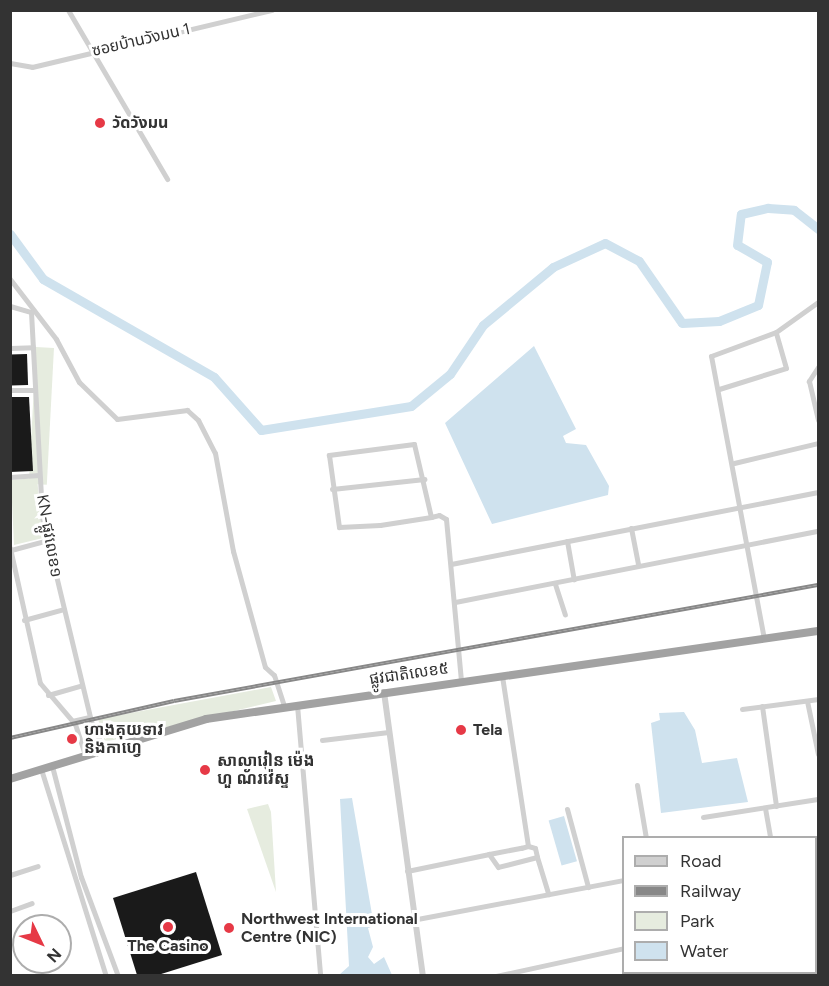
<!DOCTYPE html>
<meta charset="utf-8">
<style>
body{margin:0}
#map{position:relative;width:829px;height:986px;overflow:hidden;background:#fff;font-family:Figtree,"Noto Sans Khmer","Noto Sans Thai",sans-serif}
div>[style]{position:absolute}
.green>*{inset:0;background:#e6ecdf;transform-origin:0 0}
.water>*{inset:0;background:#cfe2ee;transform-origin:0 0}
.river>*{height:9px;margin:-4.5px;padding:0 4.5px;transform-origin:4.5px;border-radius:4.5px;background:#cfe2ee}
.building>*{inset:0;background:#1a1a1a;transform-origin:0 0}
.minor>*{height:5px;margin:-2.5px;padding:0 2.5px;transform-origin:2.5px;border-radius:2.5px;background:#d0d0d0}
.tertiary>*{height:6px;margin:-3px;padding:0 3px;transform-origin:3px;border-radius:3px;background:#d0d0d0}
.trunk>*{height:8px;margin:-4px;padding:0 4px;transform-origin:4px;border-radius:4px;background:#a2a2a2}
.rail>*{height:4px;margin-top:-2px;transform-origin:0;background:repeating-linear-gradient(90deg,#fff 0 4.5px,#888 0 9px);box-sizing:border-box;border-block:2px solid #888}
.dots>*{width:16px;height:16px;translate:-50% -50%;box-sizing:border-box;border:3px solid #fff;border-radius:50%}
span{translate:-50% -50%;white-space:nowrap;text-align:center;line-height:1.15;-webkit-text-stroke:6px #fff;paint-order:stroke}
.street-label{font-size:16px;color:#333}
.poi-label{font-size:16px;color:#333;font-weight:700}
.left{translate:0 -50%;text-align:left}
.frame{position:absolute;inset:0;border:12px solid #333;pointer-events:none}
.legend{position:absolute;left:622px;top:836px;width:195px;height:138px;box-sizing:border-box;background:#fff;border:2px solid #adadad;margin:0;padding:8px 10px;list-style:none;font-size:18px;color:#333}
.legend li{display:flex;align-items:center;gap:12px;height:30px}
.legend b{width:30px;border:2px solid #adadad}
.north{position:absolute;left:12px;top:914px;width:60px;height:60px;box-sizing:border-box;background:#fff;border:2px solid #adadad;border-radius:50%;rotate:133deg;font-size:16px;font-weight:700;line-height:24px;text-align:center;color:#333}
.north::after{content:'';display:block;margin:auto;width:21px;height:27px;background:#e63946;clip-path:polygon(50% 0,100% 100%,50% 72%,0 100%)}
</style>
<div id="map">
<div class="green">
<div style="left:36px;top:347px;width:18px;height:137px;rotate:3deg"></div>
<div style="clip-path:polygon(37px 478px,43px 538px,14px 545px,11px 480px)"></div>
<div style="clip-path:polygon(271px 687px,276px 701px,105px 742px,98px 719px)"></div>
<div style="clip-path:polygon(268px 804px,271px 812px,276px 892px,247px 809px)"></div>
</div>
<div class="water">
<div style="clip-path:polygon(534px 346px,576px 429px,563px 436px,566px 443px,586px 445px,609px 486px,608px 495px,492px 524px,445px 423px)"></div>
<div style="clip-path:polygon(684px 712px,695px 730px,702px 763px,737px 758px,748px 802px,661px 813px,651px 723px,660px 720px,659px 713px)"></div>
<div style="clip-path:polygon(352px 798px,374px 926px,368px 928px,373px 947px,368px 957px,374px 964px,384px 957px,392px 975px,339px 975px,349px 966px,340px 799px)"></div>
<div style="left:564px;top:816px;width:47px;height:16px;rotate:74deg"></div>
</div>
<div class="river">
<div style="left:10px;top:234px;width:56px;rotate:53.7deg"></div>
<div style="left:43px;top:279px;width:197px;rotate:29.8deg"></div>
<div style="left:214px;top:377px;width:71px;rotate:48.4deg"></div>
<div style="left:261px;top:430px;width:152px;rotate:-9.1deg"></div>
<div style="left:411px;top:406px;width:50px;rotate:-39.4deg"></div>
<div style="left:450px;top:374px;width:59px;rotate:-56deg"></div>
<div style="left:483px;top:325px;width:91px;rotate:-39.6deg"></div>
<div style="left:553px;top:267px;width:57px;rotate:-24.8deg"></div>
<div style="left:605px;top:243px;width:38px;rotate:28deg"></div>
<div style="left:639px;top:261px;width:75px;rotate:55.3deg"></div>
<div style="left:682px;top:323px;width:37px;rotate:-3deg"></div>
<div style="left:719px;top:321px;width:42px;rotate:-22.3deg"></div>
<div style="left:758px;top:305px;width:44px;rotate:-78.2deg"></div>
<div style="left:767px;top:262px;width:34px;rotate:-150deg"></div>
<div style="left:737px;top:245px;width:31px;rotate:-83deg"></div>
<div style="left:741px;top:214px;width:28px;rotate:-13deg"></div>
<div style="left:768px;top:208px;width:26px;rotate:4deg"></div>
<div style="left:794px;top:210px;width:31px;rotate:38deg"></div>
</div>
<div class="building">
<div style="left:27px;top:354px;width:31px;height:17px;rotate:88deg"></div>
<div style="clip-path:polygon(10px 397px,29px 397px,33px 471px,10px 472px)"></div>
<div style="clip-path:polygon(196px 872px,222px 955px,158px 975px,137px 975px,113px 898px)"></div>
</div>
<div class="minor">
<div style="left:68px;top:10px;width:196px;rotate:59.6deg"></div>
<div style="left:10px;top:63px;width:22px;rotate:10deg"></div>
<div style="left:32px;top:67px;width:247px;rotate:-13.4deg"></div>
<div style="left:10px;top:279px;width:76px;rotate:52.5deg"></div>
<div style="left:56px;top:339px;width:49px;rotate:61.9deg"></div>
<div style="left:79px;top:382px;width:53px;rotate:44.2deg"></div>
<div style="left:117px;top:419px;width:71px;rotate:-7.3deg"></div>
<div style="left:187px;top:410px;width:15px;rotate:42deg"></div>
<div style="left:198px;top:420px;width:37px;rotate:63deg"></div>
<div style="left:215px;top:453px;width:100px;rotate:79.6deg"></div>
<div style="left:233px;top:551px;width:120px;rotate:74.6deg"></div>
<div style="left:265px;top:667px;width:12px;rotate:42deg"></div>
<div style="left:274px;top:675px;width:32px;rotate:72deg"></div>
<div style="left:10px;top:306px;width:22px;rotate:16deg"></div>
<div style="left:31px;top:312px;width:205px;rotate:86.9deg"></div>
<div style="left:42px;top:517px;width:210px;rotate:76.5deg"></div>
<div style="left:91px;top:721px;width:30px;rotate:66deg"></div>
<div style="left:10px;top:348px;width:23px;rotate:-2deg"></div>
<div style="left:818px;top:367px;width:17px;rotate:123deg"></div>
<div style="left:809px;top:381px;width:40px;rotate:77deg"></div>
<div style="left:719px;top:389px;width:70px;rotate:-17.4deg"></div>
<div style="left:786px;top:368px;width:37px;rotate:-106deg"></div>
<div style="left:10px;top:390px;width:24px"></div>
<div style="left:734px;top:463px;width:86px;rotate:-13.4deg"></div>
<div style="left:10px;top:477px;width:29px;rotate:-4deg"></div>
<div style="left:332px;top:489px;width:93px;rotate:-6.2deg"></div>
<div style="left:431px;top:517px;width:75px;rotate:-103.1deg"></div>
<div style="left:414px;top:444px;width:86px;rotate:172.6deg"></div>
<div style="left:329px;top:455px;width:73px;rotate:82.1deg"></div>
<div style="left:339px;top:527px;width:41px;rotate:-2.8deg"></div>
<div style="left:380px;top:525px;width:52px;rotate:-8.9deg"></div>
<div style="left:431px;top:517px;width:8px;rotate:-14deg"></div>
<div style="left:439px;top:515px;width:8px;rotate:30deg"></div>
<div style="left:446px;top:519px;width:163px;rotate:84.7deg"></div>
<div style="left:631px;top:528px;width:38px;rotate:79deg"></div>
<div style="left:567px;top:541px;width:39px;rotate:80deg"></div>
<div style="left:10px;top:548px;width:138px;rotate:77.5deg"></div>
<div style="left:40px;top:683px;width:54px;rotate:49.5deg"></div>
<div style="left:75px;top:724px;width:32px;rotate:72deg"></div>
<div style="left:11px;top:550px;width:38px;rotate:-15deg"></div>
<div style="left:451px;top:564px;width:374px;rotate:-11.1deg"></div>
<div style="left:555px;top:584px;width:32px;rotate:72deg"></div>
<div style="left:455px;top:602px;width:370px;rotate:-11.1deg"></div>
<div style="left:24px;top:620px;width:41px;rotate:-15.4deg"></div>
<div style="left:764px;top:639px;width:288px;rotate:-100.6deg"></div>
<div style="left:711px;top:356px;width:69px;rotate:-20.3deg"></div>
<div style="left:776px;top:332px;width:52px;rotate:-35.5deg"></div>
<div style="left:502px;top:676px;width:172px;rotate:81.3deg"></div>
<div style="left:48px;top:695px;width:35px;rotate:-16deg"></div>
<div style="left:807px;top:701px;width:54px;rotate:78.3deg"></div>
<div style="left:297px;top:705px;width:272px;rotate:85.1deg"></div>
<div style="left:762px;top:706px;width:101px;rotate:82deg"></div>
<div style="left:742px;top:709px;width:77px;rotate:-7.5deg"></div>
<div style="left:72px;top:721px;width:18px;rotate:-13deg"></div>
<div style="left:322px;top:740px;width:67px;rotate:-6.8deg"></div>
<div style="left:52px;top:766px;width:115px;rotate:75.4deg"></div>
<div style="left:81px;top:877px;width:106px;rotate:69.5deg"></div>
<div style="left:41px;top:769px;width:217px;rotate:72.6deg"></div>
<div style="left:637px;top:785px;width:54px;rotate:80.4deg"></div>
<div style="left:765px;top:808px;width:28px;rotate:80deg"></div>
<div style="left:567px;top:809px;width:81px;rotate:74.9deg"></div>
<div style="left:703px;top:817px;width:116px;rotate:-8.9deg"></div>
<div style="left:816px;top:842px;width:2px;rotate:-27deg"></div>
<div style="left:537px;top:857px;width:39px;rotate:73deg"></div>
<div style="left:407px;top:871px;width:84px;rotate:-11.7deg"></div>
<div style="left:489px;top:854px;width:33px;rotate:-11deg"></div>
<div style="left:521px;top:848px;width:7px;rotate:-16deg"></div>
<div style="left:528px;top:846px;width:7px;rotate:16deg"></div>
<div style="left:535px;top:848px;width:9px;rotate:77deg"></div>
<div style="left:537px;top:857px;width:40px;rotate:165.6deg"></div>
<div style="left:498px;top:867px;width:16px;rotate:-125deg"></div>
<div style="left:10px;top:875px;width:29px;rotate:-18deg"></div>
<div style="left:10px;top:911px;width:23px;rotate:-20deg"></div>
<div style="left:412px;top:920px;width:216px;rotate:-10.7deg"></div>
<div style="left:672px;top:972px;width:4px;rotate:90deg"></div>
<div style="left:63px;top:976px;width:12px"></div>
<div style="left:496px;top:976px;width:131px;rotate:-12.3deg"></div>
</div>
<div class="tertiary">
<div style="left:384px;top:692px;width:287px;rotate:82.2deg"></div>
<div style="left:816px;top:911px;width:2px;rotate:-27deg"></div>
</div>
<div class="trunk">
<div style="left:10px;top:779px;width:205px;rotate:-17deg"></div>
<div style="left:206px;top:719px;width:618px;rotate:-8.18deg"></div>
</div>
<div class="rail">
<div style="left:10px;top:738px;width:168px;rotate:-12.7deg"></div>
<div style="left:174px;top:701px;width:654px;rotate:-10.21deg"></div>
</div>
<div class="dots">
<div style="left:100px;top:123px;background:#e63946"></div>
<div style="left:461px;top:730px;background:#e63946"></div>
<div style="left:72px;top:739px;background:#e63946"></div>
<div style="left:205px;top:770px;background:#e63946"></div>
<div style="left:168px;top:927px;background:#e63946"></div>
<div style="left:229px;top:928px;background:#e63946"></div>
</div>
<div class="street-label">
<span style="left:141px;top:40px;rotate:-13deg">ซอยบ้านวังมน 1</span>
<span style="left:49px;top:536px;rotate:80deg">KN-ផ្លូវលេខ១</span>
<span style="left:409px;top:674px;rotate:-8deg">ផ្លូវជាតិលេខ៥</span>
</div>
<div class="poi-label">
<span class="left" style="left:112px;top:123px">วัดวังมน</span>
<span class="left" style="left:84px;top:739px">ហាងគុយទាវ<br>និងកាហ្វេ</span>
<span class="left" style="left:473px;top:730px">Tela</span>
<span class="left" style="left:217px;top:770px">សាលារៀន ម៉េង<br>ហួ ណ័រវ៉េស្ទ</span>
<span class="left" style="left:241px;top:928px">Northwest International<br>Centre (NIC)</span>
<span style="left:168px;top:946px">The Casino</span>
</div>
<div class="frame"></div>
<ul class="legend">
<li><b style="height:8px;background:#d0d0d0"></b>Road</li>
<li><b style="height:8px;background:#888"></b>Railway</li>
<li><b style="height:16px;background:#e6ecdf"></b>Park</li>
<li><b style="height:16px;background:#cfe2ee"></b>Water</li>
</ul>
<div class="north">N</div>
</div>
